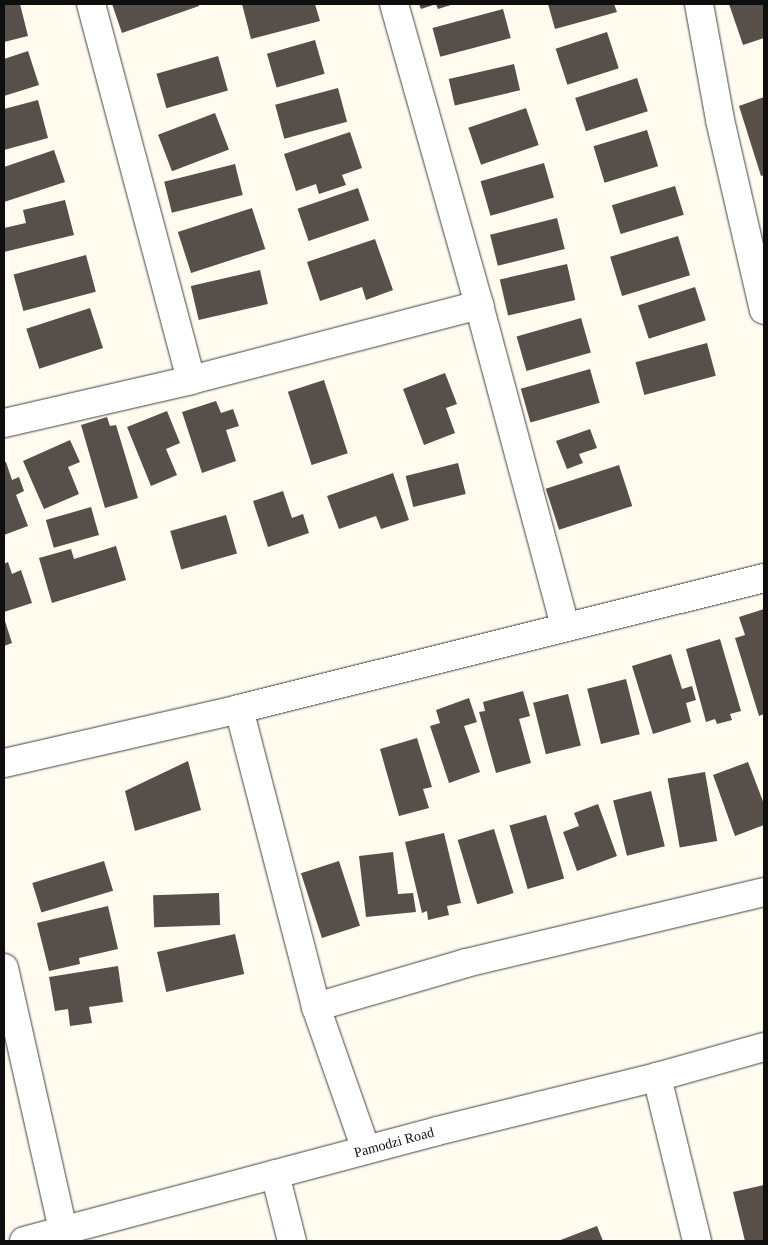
<!DOCTYPE html>
<style>
body{margin:0}
#map{position:relative;width:768px;height:1245px;overflow:hidden;background:#fffcef;font-family:Georgia,serif}
div>[style]{position:absolute}
.building>*{inset:0;background:#574f49;transform-origin:0 0}
.roads{filter:drop-shadow(0 0 1px #414141) drop-shadow(0 0 1px #414141)}
.minor>*{height:28px;margin:-14px;padding:0 14px;transform-origin:14px;border-radius:14px;background:#fff}
span{translate:-50% -50%;white-space:nowrap;text-align:center;line-height:1.15;-webkit-text-stroke:5px #fff;paint-order:stroke}
.street-label{font-size:14px;color:#0e0e0e}
.frame{position:absolute;inset:0;border:5px solid #0e0e0e;pointer-events:none}
</style>
<div id="map">
<div class="building">
<div style="clip-path:polygon(4px 4px,20px 4px,28px 36px,4px 42px)"></div>
<div style="clip-path:polygon(112px 4px,199px 4px,199px 6px,122px 33px)"></div>
<div style="clip-path:polygon(242px 4px,315px 4px,320px 21px,251px 39px)"></div>
<div style="clip-path:polygon(419px 4px,454px 4px,438px 9px,436px 4px,421px 9px)"></div>
<div style="clip-path:polygon(548px 4px,614px 4px,617px 12px,555px 29px)"></div>
<div style="clip-path:polygon(729px 4px,764px 4px,764px 38px,743px 45px)"></div>
<div style="left:503px;top:9px;width:30px;height:73px;rotate:75deg"></div>
<div style="left:607px;top:32px;width:38px;height:54px;rotate:72deg"></div>
<div style="left:315px;top:40px;width:35px;height:50px;rotate:74deg"></div>
<div style="clip-path:polygon(28px 51px,39px 85px,4px 96px,4px 59px)"></div>
<div style="left:218px;top:56px;width:36px;height:64px;rotate:74deg"></div>
<div style="left:514px;top:64px;width:27px;height:67px;rotate:77deg"></div>
<div style="left:637px;top:78px;width:35px;height:65px;rotate:72deg"></div>
<div style="left:338px;top:88px;width:35px;height:65px;rotate:75deg"></div>
<div style="clip-path:polygon(764px 97px,764px 175px,761px 176px,739px 106px)"></div>
<div style="clip-path:polygon(38px 100px,48px 138px,4px 150px,4px 109px)"></div>
<div style="left:526px;top:108px;width:39px;height:61px;rotate:71deg"></div>
<div style="left:215px;top:113px;width:39px;height:61px;rotate:69deg"></div>
<div style="left:647px;top:130px;width:38px;height:56px;rotate:73deg"></div>
<div style="clip-path:polygon(350px 132px,362px 168px,342px 175px,346px 185px,319px 194px,316px 184px,296px 191px,284px 154px)"></div>
<div style="clip-path:polygon(54px 150px,65px 182px,4px 202px,4px 167px)"></div>
<div style="left:544px;top:163px;width:36px;height:66px;rotate:74deg"></div>
<div style="left:235px;top:164px;width:32px;height:73px;rotate:76deg"></div>
<div style="left:675px;top:186px;width:30px;height:66px;rotate:73deg"></div>
<div style="left:358px;top:188px;width:34px;height:64px;rotate:71deg"></div>
<div style="clip-path:polygon(65px 200px,74px 235px,4px 252px,4px 228px,26px 223px,23px 210px)"></div>
<div style="left:252px;top:208px;width:43px;height:78px;rotate:72deg"></div>
<div style="left:557px;top:218px;width:32px;height:69px;rotate:76deg"></div>
<div style="left:678px;top:236px;width:41px;height:71px;rotate:73deg"></div>
<div style="clip-path:polygon(375px 239px,393px 290px,366px 300px,362px 287px,320px 301px,307px 262px)"></div>
<div style="left:86px;top:255px;width:38px;height:75px;rotate:75deg"></div>
<div style="left:567px;top:264px;width:37px;height:69px;rotate:77deg"></div>
<div style="left:260px;top:270px;width:35px;height:71px;rotate:77deg"></div>
<div style="left:695px;top:287px;width:35px;height:60px;rotate:72deg"></div>
<div style="left:90px;top:308px;width:42px;height:67px;rotate:72deg"></div>
<div style="left:581px;top:318px;width:36px;height:67px;rotate:74deg"></div>
<div style="left:707px;top:343px;width:34px;height:74px;rotate:75deg"></div>
<div style="left:590px;top:369px;width:35px;height:72px;rotate:74deg"></div>
<div style="clip-path:polygon(445px 373px,457px 404px,446px 408px,455px 433px,424px 445px,403px 389px)"></div>
<div style="left:324px;top:380px;width:77px;height:38px;rotate:72deg"></div>
<div style="clip-path:polygon(216px 401px,221px 413px,233px 409px,239px 426px,226px 430px,236px 461px,202px 473px,182px 412px)"></div>
<div style="clip-path:polygon(167px 411px,180px 443px,166px 449px,177px 475px,151px 486px,127px 427px)"></div>
<div style="clip-path:polygon(107px 417px,110px 426px,116px 425px,138px 498px,105px 508px,81px 425px)"></div>
<div style="clip-path:polygon(590px 429px,597px 448px,579px 454px,583px 463px,567px 469px,556px 441px)"></div>
<div style="clip-path:polygon(70px 440px,80px 462px,68px 467px,79px 494px,44px 509px,23px 461px)"></div>
<div style="clip-path:polygon(4px 462px,6px 462px,12px 480px,19px 477px,24px 491px,16px 495px,28px 526px,4px 535px)"></div>
<div style="left:458px;top:463px;width:32px;height:54px;rotate:76deg"></div>
<div style="left:619px;top:465px;width:43px;height:77px;rotate:72deg"></div>
<div style="clip-path:polygon(393px 473px,409px 520px,381px 529px,376px 516px,339px 529px,327px 496px)"></div>
<div style="clip-path:polygon(283px 491px,292px 518px,303px 514px,309px 533px,268px 547px,253px 501px)"></div>
<div style="left:91px;top:507px;width:29px;height:47px;rotate:74deg"></div>
<div style="left:226px;top:515px;width:40px;height:58px;rotate:74deg"></div>
<div style="clip-path:polygon(116px 546px,126px 580px,52px 603px,39px 558px,71px 549px,74px 559px)"></div>
<div style="clip-path:polygon(8px 562px,12px 574px,21px 570px,32px 603px,4px 612px,4px 564px)"></div>
<div style="clip-path:polygon(764px 609px,764px 714px,759px 716px,735px 638px,745px 635px,739px 617px)"></div>
<div style="clip-path:polygon(4px 618px,12px 643px,4px 646px)"></div>
<div style="clip-path:polygon(720px 639px,741px 711px,730px 714px,732px 720px,717px 724px,715px 719px,706px 722px,686px 649px)"></div>
<div style="clip-path:polygon(671px 654px,682px 689px,692px 686px,696px 700px,686px 703px,691px 722px,653px 734px,632px 666px)"></div>
<div style="left:626px;top:679px;width:57px;height:40px;rotate:76deg"></div>
<div style="clip-path:polygon(523px 691px,530px 716px,519px 719px,531px 763px,496px 773px,479px 712px,485px 711px,483px 702px)"></div>
<div style="left:568px;top:694px;width:53px;height:36px;rotate:76deg"></div>
<div style="clip-path:polygon(469px 698px,477px 722px,464px 726px,480px 772px,449px 783px,430px 726px,440px 723px,436px 710px)"></div>
<div style="clip-path:polygon(417px 738px,432px 787px,423px 789px,429px 808px,399px 816px,380px 749px)"></div>
<div style="clip-path:polygon(188px 761px,201px 810px,135px 831px,125px 791px)"></div>
<div style="clip-path:polygon(748px 762px,764px 804px,764px 825px,735px 836px,713px 775px)"></div>
<div style="left:705px;top:772px;width:70px;height:38px;rotate:80deg"></div>
<div style="left:651px;top:791px;width:57px;height:39px;rotate:76deg"></div>
<div style="clip-path:polygon(598px 804px,617px 856px,577px 871px,563px 832px,579px 826px,574px 813px)"></div>
<div style="left:546px;top:815px;width:66px;height:38px;rotate:74deg"></div>
<div style="left:494px;top:829px;width:67px;height:38px;rotate:73deg"></div>
<div style="clip-path:polygon(444px 833px,461px 903px,447px 906px,449px 915px,428px 920px,427px 911px,422px 913px,405px 842px)"></div>
<div style="clip-path:polygon(393px 852px,398px 894px,413px 893px,416px 912px,366px 917px,359px 856px)"></div>
<div style="left:104px;top:861px;width:31px;height:75px;rotate:73deg"></div>
<div style="left:339px;top:861px;width:68px;height:40px;rotate:72deg"></div>
<div style="left:219px;top:893px;width:32px;height:66px;rotate:88deg"></div>
<div style="clip-path:polygon(108px 906px,118px 949px,79px 958px,80px 964px,49px 971px,37px 923px)"></div>
<div style="left:235px;top:934px;width:41px;height:80px;rotate:77deg"></div>
<div style="clip-path:polygon(118px 966px,123px 1002px,89px 1007px,92px 1023px,70px 1026px,68px 1009px,55px 1011px,49px 977px)"></div>
<div style="clip-path:polygon(764px 1185px,764px 1240px,745px 1241px,733px 1192px)"></div>
<div style="clip-path:polygon(597px 1226px,603px 1241px,558px 1241px)"></div>
</div>
<div class="roads">
<div class="minor">
<div style="left:91px;top:4px;width:389px;rotate:75.1deg"></div>
<div style="left:394px;top:4px;width:313px;rotate:74.2deg"></div>
<div style="left:479px;top:305px;width:333px;rotate:75deg"></div>
<div style="left:699px;top:4px;width:118px;rotate:79.7deg"></div>
<div style="left:720px;top:120px;width:195px;rotate:77deg"></div>
<div style="left:4px;top:423px;width:192px;rotate:-12.9deg"></div>
<div style="left:191px;top:380px;width:298px;rotate:-14.6deg"></div>
<div style="left:239px;top:709px;width:308px;rotate:75.5deg"></div>
<div style="left:316px;top:1007px;width:151px;rotate:70.7deg"></div>
<div style="left:4px;top:763px;width:241px;rotate:-12.9deg"></div>
<div style="left:239px;top:709px;width:541px;rotate:-14.01deg"></div>
<div style="left:4px;top:968px;width:269px;rotate:77.3deg"></div>
<div style="left:316px;top:1007px;width:156px;rotate:-16.3deg"></div>
<div style="left:466px;top:963px;width:306px;rotate:-13.4deg"></div>
<div style="left:657px;top:1077px;width:169px;rotate:76.3deg"></div>
<div style="left:275px;top:1174px;width:69px;rotate:75.8deg"></div>
<div style="left:24px;top:1241px;width:427px;rotate:-14.9deg"></div>
<div style="left:437px;top:1131px;width:227px;rotate:-13.8deg"></div>
<div style="left:657px;top:1077px;width:111px;rotate:-15.7deg"></div>
</div>
</div>
<div class="street-label">
<span style="left:394px;top:1143px;rotate:-15deg">Pamodzi Road</span>
</div>
<div class="frame"></div>
</div>
